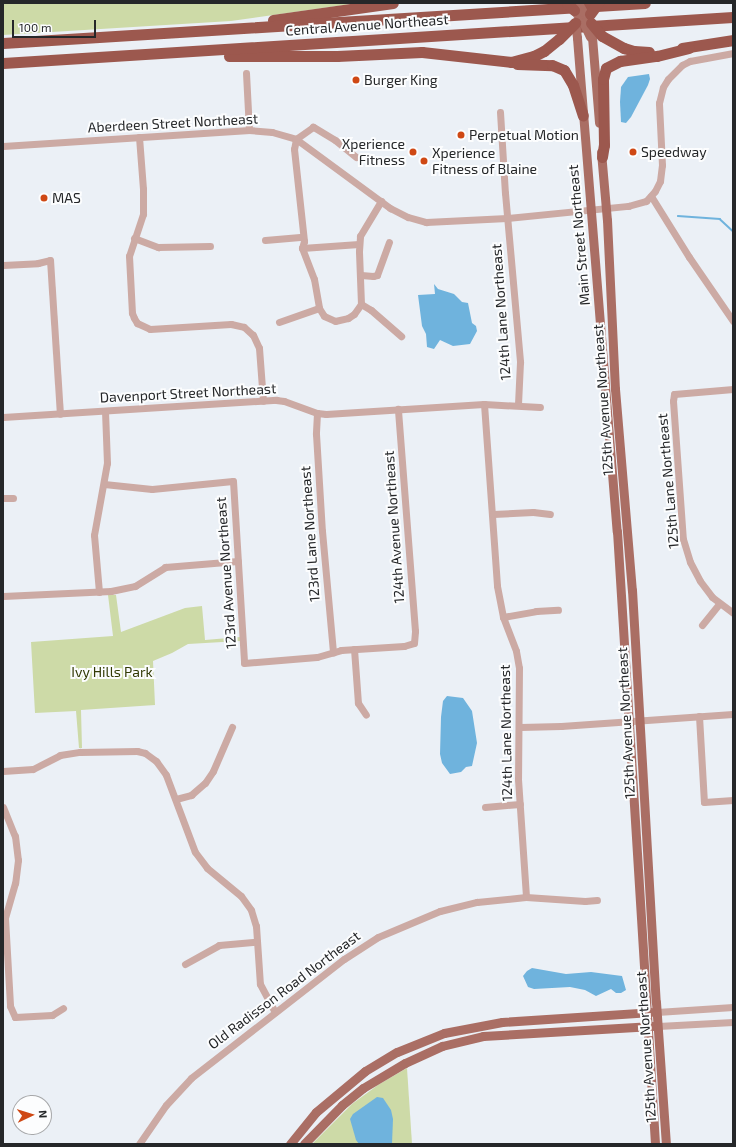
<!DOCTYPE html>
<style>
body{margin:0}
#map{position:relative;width:736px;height:1147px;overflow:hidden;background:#ebf0f6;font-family:"Exo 2",sans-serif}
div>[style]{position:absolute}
.green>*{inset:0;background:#cddaa7}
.water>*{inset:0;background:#6fb3dd}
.stream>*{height:1.5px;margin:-0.75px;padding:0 0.75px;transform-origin:0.75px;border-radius:0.75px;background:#6fb3dd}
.minor>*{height:7px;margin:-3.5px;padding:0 3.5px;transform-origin:3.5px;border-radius:3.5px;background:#ccaaa4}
.major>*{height:9px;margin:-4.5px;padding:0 4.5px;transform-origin:4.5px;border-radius:4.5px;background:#aa6e64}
.highway>*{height:11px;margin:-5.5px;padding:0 5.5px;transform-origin:5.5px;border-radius:5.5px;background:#9c584e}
.major-bridge>*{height:9px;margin:-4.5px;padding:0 4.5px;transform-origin:4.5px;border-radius:4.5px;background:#aa6e64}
.highway-bridge>*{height:11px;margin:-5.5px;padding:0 5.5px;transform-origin:5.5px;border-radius:5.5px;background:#9c584e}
.dots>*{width:11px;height:11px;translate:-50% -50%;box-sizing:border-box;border:2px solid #fcfdfe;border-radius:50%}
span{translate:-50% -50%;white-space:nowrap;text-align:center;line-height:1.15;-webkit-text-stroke:4px #fcfdfe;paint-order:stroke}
.street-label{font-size:14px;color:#252729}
.poi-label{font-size:14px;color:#252729}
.left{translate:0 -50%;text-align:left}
.right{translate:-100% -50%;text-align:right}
.park-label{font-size:14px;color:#323a05}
.frame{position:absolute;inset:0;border:4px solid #252729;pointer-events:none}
.north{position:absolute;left:12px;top:1095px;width:40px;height:40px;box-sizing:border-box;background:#fcfdfe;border:1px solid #a6a7a9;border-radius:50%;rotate:86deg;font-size:11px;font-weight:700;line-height:16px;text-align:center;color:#252729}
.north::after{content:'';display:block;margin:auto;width:14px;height:18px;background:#cf4814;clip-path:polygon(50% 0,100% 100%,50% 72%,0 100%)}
.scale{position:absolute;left:12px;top:20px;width:84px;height:18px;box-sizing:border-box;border:2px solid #252729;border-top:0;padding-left:5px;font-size:12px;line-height:14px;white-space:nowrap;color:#252729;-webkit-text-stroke:3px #fcfdfe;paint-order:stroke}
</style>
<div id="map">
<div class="green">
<div style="clip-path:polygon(3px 3px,358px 3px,231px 21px,3px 35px)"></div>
<div style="clip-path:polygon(108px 595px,116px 595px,121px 632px,185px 608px,202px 606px,205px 640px,240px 637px,240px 641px,188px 644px,172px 653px,153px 661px,155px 705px,81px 710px,82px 748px,79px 748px,76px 711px,35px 713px,31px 642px,113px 636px)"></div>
<div style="clip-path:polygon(407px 1068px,412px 1144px,312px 1144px,352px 1104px,378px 1085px)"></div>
</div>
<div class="water">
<div style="clip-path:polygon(649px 74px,650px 79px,648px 85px,631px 117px,626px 123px,621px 122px,620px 102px,621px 87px,628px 77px)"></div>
<div style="clip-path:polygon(434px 284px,438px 289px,454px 294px,462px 302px,468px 303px,472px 323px,476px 326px,477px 331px,470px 344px,453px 346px,440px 340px,434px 349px,427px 347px,426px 334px,422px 326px,418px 295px,435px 294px)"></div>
<div style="clip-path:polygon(447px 696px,463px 698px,472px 711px,477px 743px,472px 766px,466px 767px,461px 772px,450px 774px,442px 763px,440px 754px,441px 717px,443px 701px)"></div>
<div style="clip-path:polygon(532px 968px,566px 974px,591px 972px,622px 976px,626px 990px,621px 993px,616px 993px,611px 989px,596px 996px,585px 990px,570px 987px,534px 989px,528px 987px,523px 976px,527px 971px)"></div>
<div style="clip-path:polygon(377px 1097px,383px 1098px,391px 1110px,393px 1119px,392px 1144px,359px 1144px,356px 1140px,350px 1119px,353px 1114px)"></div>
</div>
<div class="stream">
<div style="left:678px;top:216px;width:42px;rotate:4.1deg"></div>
<div style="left:720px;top:219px;width:18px;rotate:43deg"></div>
</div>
<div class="minor">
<div style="left:246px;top:73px;width:57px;rotate:87deg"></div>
<div style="left:500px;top:112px;width:81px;rotate:86.5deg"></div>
<div style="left:505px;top:193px;width:170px;rotate:84.9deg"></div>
<div style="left:520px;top:362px;width:42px;rotate:92.7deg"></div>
<div style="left:139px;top:137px;width:52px;rotate:85.6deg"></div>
<div style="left:143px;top:189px;width:25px;rotate:90deg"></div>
<div style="left:143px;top:214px;width:44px;rotate:108.4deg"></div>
<div style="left:129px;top:256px;width:57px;rotate:87deg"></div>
<div style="left:132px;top:313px;width:5px;rotate:68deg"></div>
<div style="left:134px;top:318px;width:6px;rotate:59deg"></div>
<div style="left:137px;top:323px;width:14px;rotate:25deg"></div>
<div style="left:150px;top:329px;width:81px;rotate:-3.5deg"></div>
<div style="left:231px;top:324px;width:13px;rotate:13deg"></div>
<div style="left:244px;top:327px;width:12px;rotate:42deg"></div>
<div style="left:253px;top:335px;width:14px;rotate:65deg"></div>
<div style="left:259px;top:348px;width:53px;rotate:85.7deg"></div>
<div style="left:3px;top:146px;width:247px;rotate:-3.7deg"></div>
<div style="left:249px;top:130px;width:23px;rotate:5deg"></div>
<div style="left:272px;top:132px;width:25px;rotate:16deg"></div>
<div style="left:296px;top:139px;width:117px;rotate:36.3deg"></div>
<div style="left:390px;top:208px;width:20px;rotate:27deg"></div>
<div style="left:408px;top:217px;width:19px;rotate:16deg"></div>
<div style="left:426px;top:222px;width:81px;rotate:-2.8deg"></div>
<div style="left:507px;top:218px;width:122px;rotate:-5.7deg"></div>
<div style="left:628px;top:206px;width:19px;rotate:-16deg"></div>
<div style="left:646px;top:201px;width:13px;rotate:-48deg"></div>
<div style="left:655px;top:191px;width:11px;rotate:-63deg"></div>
<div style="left:660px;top:181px;width:16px;rotate:-83deg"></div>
<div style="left:662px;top:165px;width:62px;rotate:-92.8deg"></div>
<div style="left:659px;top:103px;width:16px;rotate:-76deg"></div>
<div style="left:663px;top:87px;width:9px;rotate:-58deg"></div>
<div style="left:668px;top:79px;width:20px;rotate:-45deg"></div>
<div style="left:682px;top:65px;width:9px;rotate:-27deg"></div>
<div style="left:690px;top:61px;width:44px;rotate:-10.5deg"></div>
<div style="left:356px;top:157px;width:27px;rotate:-141deg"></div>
<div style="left:335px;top:140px;width:26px;rotate:-149deg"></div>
<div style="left:313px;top:127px;width:21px;rotate:145deg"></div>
<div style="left:296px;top:139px;width:10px;rotate:101deg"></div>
<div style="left:294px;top:149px;width:93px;rotate:83.8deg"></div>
<div style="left:304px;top:241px;width:7px;rotate:106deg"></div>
<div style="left:302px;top:248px;width:33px;rotate:69deg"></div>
<div style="left:314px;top:279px;width:29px;rotate:80deg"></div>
<div style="left:319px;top:308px;width:9px;rotate:58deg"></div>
<div style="left:324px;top:316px;width:12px;rotate:24deg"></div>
<div style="left:335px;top:321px;width:13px;rotate:-13deg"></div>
<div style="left:348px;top:318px;width:7px;rotate:-34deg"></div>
<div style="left:354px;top:314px;width:12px;rotate:-55deg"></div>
<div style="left:361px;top:304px;width:53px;rotate:-92.2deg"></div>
<div style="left:359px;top:251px;width:15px;rotate:-86deg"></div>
<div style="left:360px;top:236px;width:41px;rotate:-59deg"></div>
<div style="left:651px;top:196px;width:72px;rotate:58.1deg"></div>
<div style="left:689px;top:257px;width:78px;rotate:55.5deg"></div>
<div style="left:134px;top:238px;width:26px;rotate:21deg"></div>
<div style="left:158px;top:247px;width:52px;rotate:-1.1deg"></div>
<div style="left:265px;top:240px;width:38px;rotate:-5deg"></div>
<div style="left:302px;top:248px;width:57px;rotate:-4deg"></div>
<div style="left:3px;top:265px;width:35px;rotate:-3deg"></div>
<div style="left:38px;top:263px;width:12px;rotate:-14deg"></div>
<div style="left:50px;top:260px;width:154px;rotate:86.3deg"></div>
<div style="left:361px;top:275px;width:12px;rotate:5deg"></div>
<div style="left:373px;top:276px;width:4px;rotate:-14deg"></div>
<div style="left:377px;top:275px;width:35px;rotate:-70deg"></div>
<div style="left:361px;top:304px;width:12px;rotate:31deg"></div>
<div style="left:371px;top:310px;width:40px;rotate:41deg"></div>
<div style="left:279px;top:322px;width:42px;rotate:-19.3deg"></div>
<div style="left:733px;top:389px;width:59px;rotate:175.2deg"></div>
<div style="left:674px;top:394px;width:7px;rotate:98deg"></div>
<div style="left:673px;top:401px;width:138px;rotate:85.9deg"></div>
<div style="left:683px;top:539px;width:24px;rotate:73deg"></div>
<div style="left:690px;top:562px;width:21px;rotate:62deg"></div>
<div style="left:700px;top:581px;width:20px;rotate:53deg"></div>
<div style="left:712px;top:597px;width:26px;rotate:37deg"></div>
<div style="left:484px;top:404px;width:182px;rotate:85.9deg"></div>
<div style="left:497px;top:586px;width:32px;rotate:79deg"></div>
<div style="left:503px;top:617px;width:36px;rotate:69deg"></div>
<div style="left:516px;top:651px;width:17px;rotate:80deg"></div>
<div style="left:519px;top:668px;width:111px;rotate:90.5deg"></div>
<div style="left:518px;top:779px;width:118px;rotate:86.1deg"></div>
<div style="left:317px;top:413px;width:21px;rotate:93deg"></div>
<div style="left:316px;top:434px;width:97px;rotate:86.5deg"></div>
<div style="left:322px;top:531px;width:122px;rotate:84.8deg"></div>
<div style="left:3px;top:417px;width:274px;rotate:-3.6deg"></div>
<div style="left:276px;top:400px;width:8px;rotate:7deg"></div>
<div style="left:284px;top:401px;width:35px;rotate:20deg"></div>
<div style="left:317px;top:413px;width:9px;rotate:6deg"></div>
<div style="left:326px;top:414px;width:158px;rotate:-3.6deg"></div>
<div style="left:484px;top:404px;width:56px;rotate:3.1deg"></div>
<div style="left:104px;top:484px;width:48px;rotate:5.9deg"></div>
<div style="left:152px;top:489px;width:81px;rotate:-5.6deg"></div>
<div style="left:233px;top:481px;width:182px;rotate:86.5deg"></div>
<div style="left:244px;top:663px;width:73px;rotate:-4.7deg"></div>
<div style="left:317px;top:657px;width:25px;rotate:-16deg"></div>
<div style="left:341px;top:650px;width:63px;rotate:-3.6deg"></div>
<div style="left:404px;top:646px;width:10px;rotate:-17deg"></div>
<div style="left:414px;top:643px;width:12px;rotate:-85deg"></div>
<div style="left:415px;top:631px;width:223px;rotate:-94.4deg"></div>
<div style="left:3px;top:498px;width:10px"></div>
<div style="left:493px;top:514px;width:40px;rotate:-2.9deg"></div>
<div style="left:533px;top:512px;width:17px;rotate:7deg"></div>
<div style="left:99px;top:592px;width:57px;rotate:-95deg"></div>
<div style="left:94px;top:535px;width:73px;rotate:-79.8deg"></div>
<div style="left:107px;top:463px;width:52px;rotate:-92.2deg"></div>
<div style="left:3px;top:596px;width:108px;rotate:-2.7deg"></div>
<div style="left:111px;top:591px;width:25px;rotate:-12deg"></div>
<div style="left:135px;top:586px;width:36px;rotate:-32deg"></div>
<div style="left:165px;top:567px;width:73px;rotate:-4.7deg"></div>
<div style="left:503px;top:617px;width:34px;rotate:-10deg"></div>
<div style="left:536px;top:611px;width:22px;rotate:-3deg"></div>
<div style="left:702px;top:625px;width:27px;rotate:-51deg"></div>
<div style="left:354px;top:649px;width:54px;rotate:85.8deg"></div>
<div style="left:358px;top:703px;width:14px;rotate:56deg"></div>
<div style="left:699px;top:716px;width:86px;rotate:86.7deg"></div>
<div style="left:704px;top:802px;width:29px;rotate:-4deg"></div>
<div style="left:520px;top:727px;width:41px;rotate:-1.4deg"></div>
<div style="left:561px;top:726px;width:172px;rotate:-4deg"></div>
<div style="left:3px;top:771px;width:30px;rotate:-4deg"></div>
<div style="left:33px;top:769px;width:30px;rotate:-27deg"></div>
<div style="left:60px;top:755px;width:20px;rotate:-9deg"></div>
<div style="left:80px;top:752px;width:57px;rotate:-1deg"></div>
<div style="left:137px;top:751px;width:8px;rotate:14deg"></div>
<div style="left:145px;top:753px;width:14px;rotate:36deg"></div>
<div style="left:156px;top:761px;width:17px;rotate:54deg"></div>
<div style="left:166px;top:775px;width:82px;rotate:69.4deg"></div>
<div style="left:195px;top:852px;width:20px;rotate:53deg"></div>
<div style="left:207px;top:868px;width:44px;rotate:39.5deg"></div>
<div style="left:241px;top:896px;width:17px;rotate:54deg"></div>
<div style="left:251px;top:910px;width:17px;rotate:73deg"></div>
<div style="left:256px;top:926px;width:58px;rotate:86.1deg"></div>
<div style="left:260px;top:984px;width:32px;rotate:62deg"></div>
<div style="left:176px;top:799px;width:16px;rotate:-15deg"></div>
<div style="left:191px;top:795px;width:18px;rotate:-41deg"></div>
<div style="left:205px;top:783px;width:14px;rotate:-56deg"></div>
<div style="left:213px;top:771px;width:48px;rotate:-66.6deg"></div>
<div style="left:3px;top:807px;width:31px;rotate:68deg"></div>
<div style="left:15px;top:836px;width:24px;rotate:83deg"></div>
<div style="left:18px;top:860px;width:23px;rotate:97deg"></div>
<div style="left:15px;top:883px;width:36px;rotate:106deg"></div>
<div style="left:5px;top:918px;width:88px;rotate:86.7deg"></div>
<div style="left:10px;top:1006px;width:12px;rotate:66deg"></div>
<div style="left:15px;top:1017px;width:37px;rotate:-3deg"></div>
<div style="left:52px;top:1015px;width:13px;rotate:-32deg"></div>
<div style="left:485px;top:807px;width:35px;rotate:-5deg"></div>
<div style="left:185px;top:964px;width:39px;rotate:-29deg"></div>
<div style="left:219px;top:945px;width:38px;rotate:-5deg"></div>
<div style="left:657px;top:1012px;width:76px;rotate:-3.8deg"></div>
<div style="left:658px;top:1026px;width:75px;rotate:-3.1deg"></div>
<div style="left:139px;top:1144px;width:47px;rotate:-55.3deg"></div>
<div style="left:166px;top:1105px;width:37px;rotate:-47deg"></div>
<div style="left:191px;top:1078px;width:194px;rotate:-37.9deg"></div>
<div style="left:344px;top:959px;width:40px;rotate:-32.9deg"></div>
<div style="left:378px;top:937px;width:67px;rotate:-22.8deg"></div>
<div style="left:440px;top:911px;width:38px;rotate:-14deg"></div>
<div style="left:477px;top:902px;width:49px;rotate:-5.8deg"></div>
<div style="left:526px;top:897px;width:59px;rotate:3.9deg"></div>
<div style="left:585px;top:901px;width:12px;rotate:-5deg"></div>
</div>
<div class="major">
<div style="left:574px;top:10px;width:17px;rotate:54deg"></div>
<div style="left:584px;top:24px;width:12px;rotate:-59deg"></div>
<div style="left:592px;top:37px;width:86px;rotate:85.3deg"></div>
<div style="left:577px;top:38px;width:495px;rotate:85.4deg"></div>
<div style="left:617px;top:531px;width:614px;rotate:86.45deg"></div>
<div style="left:601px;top:152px;width:68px;rotate:85deg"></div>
<div style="left:607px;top:220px;width:169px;rotate:87.3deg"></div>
<div style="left:615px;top:389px;width:202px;rotate:85.2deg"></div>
<div style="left:632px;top:590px;width:413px;rotate:86.7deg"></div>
<div style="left:656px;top:1002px;width:142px;rotate:86deg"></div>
<div style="left:290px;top:1144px;width:41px;rotate:-50.9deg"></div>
<div style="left:316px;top:1112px;width:64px;rotate:-39.9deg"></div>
<div style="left:365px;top:1071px;width:37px;rotate:-31deg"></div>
<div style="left:397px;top:1052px;width:51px;rotate:-22deg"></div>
<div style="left:444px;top:1033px;width:59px;rotate:-10.7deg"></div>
<div style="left:502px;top:1022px;width:149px;rotate:-3.8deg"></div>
<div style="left:304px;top:1144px;width:54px;rotate:-45.7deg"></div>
<div style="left:342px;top:1105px;width:27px;rotate:-39deg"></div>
<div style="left:363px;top:1088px;width:49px;rotate:-30.8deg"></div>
<div style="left:405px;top:1063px;width:41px;rotate:-24.7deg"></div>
<div style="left:442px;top:1046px;width:42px;rotate:-13.7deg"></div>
<div style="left:483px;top:1036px;width:170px;rotate:-3.4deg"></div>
</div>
<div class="highway">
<div style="left:273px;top:20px;width:121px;rotate:-8.1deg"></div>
<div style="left:602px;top:36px;width:25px;rotate:29deg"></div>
<div style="left:624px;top:48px;width:10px;rotate:17deg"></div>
<div style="left:634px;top:51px;width:15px;rotate:4deg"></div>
<div style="left:3px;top:43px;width:643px;rotate:-3.57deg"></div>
<div style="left:682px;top:48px;width:52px;rotate:-8.9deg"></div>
<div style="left:229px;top:56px;width:108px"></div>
<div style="left:337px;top:56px;width:85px;rotate:-2.7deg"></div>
<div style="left:422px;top:52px;width:90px;rotate:6.4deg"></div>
<div style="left:511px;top:62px;width:24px;rotate:-15deg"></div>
<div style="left:534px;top:56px;width:11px;rotate:-27deg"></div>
<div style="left:544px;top:51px;width:19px;rotate:-39deg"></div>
<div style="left:3px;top:63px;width:731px;rotate:-3.61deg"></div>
<div style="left:517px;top:64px;width:35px;rotate:2deg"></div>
<div style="left:552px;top:65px;width:13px;rotate:23deg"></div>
<div style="left:564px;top:70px;width:17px;rotate:59deg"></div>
<div style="left:573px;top:85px;width:32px;rotate:72deg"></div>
<div style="left:602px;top:157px;width:12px;rotate:-81deg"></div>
<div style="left:604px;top:145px;width:66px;rotate:-90.9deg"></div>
<div style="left:603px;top:79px;width:11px;rotate:-75deg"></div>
<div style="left:606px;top:68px;width:16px;rotate:-27deg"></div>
<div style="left:620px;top:61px;width:37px;rotate:-8deg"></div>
<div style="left:657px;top:56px;width:33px;rotate:-14deg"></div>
</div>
<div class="major-bridge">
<div style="left:578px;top:3px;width:10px;rotate:61deg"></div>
<div style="left:575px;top:23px;width:15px;rotate:82deg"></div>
<div style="left:584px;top:24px;width:14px;rotate:65deg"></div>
</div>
<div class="highway-bridge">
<div style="left:567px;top:3px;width:10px;rotate:45deg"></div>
<div style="left:590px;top:14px;width:14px;rotate:-54deg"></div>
<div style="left:591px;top:23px;width:17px;rotate:50deg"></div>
<div style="left:559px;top:39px;width:23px;rotate:-45deg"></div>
</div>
<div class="dots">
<div style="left:356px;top:80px;background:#cf4814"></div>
<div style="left:461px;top:135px;background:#cf4814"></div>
<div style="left:413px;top:152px;background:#cf4814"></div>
<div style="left:633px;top:152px;background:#cf4814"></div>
<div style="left:424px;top:161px;background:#cf4814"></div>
<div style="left:44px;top:198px;background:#cf4814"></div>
</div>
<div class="street-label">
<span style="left:367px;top:25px;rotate:-4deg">Central Avenue Northeast</span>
<span style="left:173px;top:123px;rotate:-3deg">Aberdeen Street Northeast</span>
<span style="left:579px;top:235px;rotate:-95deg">Main Street Northeast</span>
<span style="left:501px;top:312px;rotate:-94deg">124th Lane Northeast</span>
<span style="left:188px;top:393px;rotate:-3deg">Davenport Street Northeast</span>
<span style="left:603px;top:400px;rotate:-94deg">125th Avenue Northeast</span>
<span style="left:668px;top:481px;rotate:-95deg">125th Lane Northeast</span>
<span style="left:394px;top:527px;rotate:-94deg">124th Avenue Northeast</span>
<span style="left:310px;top:534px;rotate:-94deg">123rd Lane Northeast</span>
<span style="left:226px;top:573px;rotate:-94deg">123rd Avenue Northeast</span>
<span style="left:626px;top:723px;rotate:-93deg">125th Avenue Northeast</span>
<span style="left:506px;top:733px;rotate:-91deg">124th Lane Northeast</span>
<span style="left:284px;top:990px;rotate:-37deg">Old Radisson Road Northeast</span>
<span style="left:646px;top:1047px;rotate:-94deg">125th Avenue Northeast</span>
</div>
<div class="poi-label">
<span class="left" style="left:364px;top:80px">Burger King</span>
<span class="left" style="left:469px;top:135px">Perpetual Motion</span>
<span class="right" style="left:405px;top:152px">Xperience<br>Fitness</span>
<span class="left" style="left:641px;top:152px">Speedway</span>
<span class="left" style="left:432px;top:161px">Xperience<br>Fitness of Blaine</span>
<span class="left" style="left:52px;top:198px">MAS</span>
</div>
<div class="park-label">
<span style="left:112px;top:672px">Ivy Hills Park</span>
</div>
<div class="frame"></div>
<div class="north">N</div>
<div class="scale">100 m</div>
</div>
